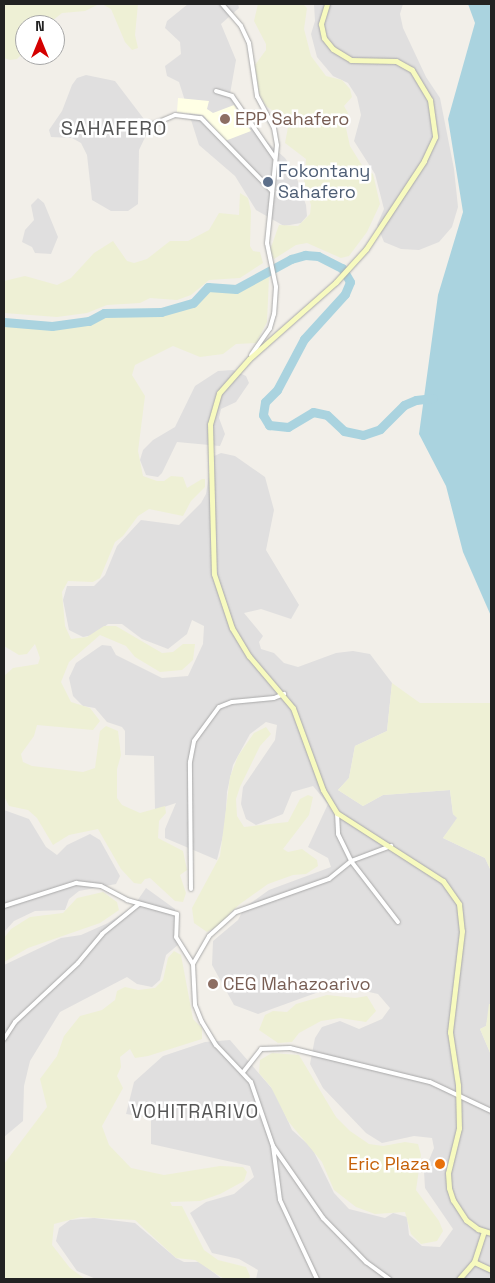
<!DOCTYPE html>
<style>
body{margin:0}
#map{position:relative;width:495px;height:1283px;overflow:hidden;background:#f2efe9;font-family:"Space Grotesk",sans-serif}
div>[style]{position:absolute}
.residential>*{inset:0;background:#e0dfdf}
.education>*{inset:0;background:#ffffe5}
.farmland>*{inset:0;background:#eef0d5}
.water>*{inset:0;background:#aad3df}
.river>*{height:9px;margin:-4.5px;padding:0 4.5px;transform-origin:4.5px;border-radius:4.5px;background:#aad3df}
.roads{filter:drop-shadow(0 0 1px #a9a9a9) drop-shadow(0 0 1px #a9a9a9)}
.street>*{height:4px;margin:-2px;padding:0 2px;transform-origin:2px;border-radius:2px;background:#fff}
.secondary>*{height:5px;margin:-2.5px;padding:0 2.5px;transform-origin:2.5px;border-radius:2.5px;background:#f7fabf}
.dots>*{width:14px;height:14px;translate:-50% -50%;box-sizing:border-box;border:2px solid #fff;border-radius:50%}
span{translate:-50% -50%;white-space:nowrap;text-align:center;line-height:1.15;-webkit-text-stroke:5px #fff;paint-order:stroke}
.education-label{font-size:18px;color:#785e54}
.left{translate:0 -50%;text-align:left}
.service-label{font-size:18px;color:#4e5e75}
.food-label{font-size:18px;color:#c56008}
.right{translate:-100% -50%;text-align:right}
.neighbourhood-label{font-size:19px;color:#555;letter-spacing:1px}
.quarter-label{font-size:20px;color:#555;letter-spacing:1px}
.frame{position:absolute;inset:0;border:5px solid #222;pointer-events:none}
.north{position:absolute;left:15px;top:15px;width:50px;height:50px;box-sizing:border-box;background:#fff;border:1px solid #a7a7a7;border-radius:50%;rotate:0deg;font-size:14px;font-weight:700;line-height:20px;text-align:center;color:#222}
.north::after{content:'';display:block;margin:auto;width:18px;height:22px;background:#d40000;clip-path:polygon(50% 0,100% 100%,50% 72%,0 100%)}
</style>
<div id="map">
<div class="residential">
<div style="clip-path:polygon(188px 4px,238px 4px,239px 8px,221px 24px,236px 60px,230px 94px,246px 123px,285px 158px,295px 173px,306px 205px,307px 216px,301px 223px,284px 226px,256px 210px,235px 176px,199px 145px,179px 82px,167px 76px,165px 66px,181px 54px,180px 42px,165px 28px,167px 21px)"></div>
<div style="clip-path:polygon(314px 4px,403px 4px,400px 14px,403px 28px,426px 77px,440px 98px,454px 169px,458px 207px,452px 227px,439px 242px,419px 250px,401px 249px,384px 242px,377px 225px,384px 209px,375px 174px,354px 141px,361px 115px,357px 97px,348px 83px,333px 76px,317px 57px,311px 34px,315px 21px)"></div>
<div style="clip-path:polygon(86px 75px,115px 81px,150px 127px,139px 150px,138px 204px,128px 211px,111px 211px,92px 200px,87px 155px,81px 143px,72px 138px,51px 137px,49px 130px,62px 111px,72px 85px,77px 78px)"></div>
<div style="clip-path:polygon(38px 198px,44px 203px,58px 237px,51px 254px,35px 253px,32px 247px,22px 242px,25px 230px,34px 220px,31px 205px)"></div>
<div style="clip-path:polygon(233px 370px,246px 376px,249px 383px,236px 402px,221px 409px,219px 418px,225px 434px,220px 446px,177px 442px,162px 473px,158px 477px,146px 475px,140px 460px,143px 450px,153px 440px,175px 427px,195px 386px,218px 371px)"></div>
<div style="clip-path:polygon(221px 453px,235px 456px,265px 477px,274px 510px,266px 550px,299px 605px,291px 619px,261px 609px,244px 613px,263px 636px,259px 642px,261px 649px,274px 653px,284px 663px,298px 667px,336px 653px,353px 651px,370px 654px,392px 683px,387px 731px,355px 746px,349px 778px,338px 790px,363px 806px,383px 795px,450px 790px,453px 814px,458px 818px,443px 838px,485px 858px,491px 871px,491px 1004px,486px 1026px,480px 1029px,491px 1055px,491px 1279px,256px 1279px,258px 1270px,239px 1259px,212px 1253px,190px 1213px,206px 1202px,234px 1194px,254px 1177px,250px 1166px,151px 1144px,151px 1118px,126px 1114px,134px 1082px,163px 1056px,205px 1042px,230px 1040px,275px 1092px,292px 1130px,312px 1148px,334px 1193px,349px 1209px,385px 1218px,393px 1213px,407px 1217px,409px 1235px,422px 1246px,440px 1247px,453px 1229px,425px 1188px,424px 1172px,434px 1148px,432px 1138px,414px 1136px,382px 1143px,366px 1133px,323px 1088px,310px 1064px,315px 1038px,322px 1027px,340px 1021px,359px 1029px,382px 1019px,390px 1008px,378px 994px,338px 985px,258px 1014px,234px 1005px,212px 965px,213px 941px,238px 920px,244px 908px,269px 890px,331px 867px,328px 858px,308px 847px,328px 804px,313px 786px,292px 792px,283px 814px,256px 825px,246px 819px,241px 804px,243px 787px,275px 740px,277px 725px,266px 722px,250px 734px,233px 765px,227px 792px,225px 828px,217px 860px,165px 838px,165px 829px,176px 803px,155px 810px,154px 756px,125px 755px,125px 731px,122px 727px,107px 722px,95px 708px,83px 706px,73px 696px,69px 678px,76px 663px,102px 645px,111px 646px,116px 655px,162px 678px,188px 676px,203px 644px,204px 626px,192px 620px,187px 634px,168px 649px,142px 639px,122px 624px,108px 624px,93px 635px,83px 637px,69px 630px,63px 600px,67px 586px,94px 586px,105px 575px,117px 546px,141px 520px,179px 525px,201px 503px,206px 494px,212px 457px)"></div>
<div style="clip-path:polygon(4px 810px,29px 819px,46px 847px,57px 855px,67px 845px,90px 834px,100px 840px,120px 876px,116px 884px,79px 891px,69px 899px,65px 910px,35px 911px,14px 921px,4px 932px)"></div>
<div style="clip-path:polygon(146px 888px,175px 909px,179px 944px,166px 955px,160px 980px,152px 987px,137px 984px,127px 977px,60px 1012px,30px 1061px,24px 1086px,23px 1121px,4px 1137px,4px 965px,61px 938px,81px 935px,108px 923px,133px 907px)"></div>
<div style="clip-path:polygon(94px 1218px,135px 1223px,176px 1258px,184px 1262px,200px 1262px,222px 1279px,96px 1279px,77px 1271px,56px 1241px,59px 1228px,70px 1220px)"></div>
</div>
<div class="education">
<div style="clip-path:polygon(178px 98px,209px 101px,207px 109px,213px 113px,234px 105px,251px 131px,225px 141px,203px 115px,177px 112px)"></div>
</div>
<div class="farmland">
<div style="clip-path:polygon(4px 4px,99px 4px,85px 11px,62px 13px,47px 25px,25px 25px,25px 51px,17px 59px,10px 60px,4px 58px)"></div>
<div style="clip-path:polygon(102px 4px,138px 4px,135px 35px,138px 48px,132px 50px,125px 42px,111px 9px)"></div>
<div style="clip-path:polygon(258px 4px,303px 4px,307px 8px,304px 29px,311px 56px,326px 76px,342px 80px,350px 89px,352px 97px,344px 106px,348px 113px,346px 128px,350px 146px,363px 167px,373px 174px,380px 204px,367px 232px,349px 256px,341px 258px,307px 243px,296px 245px,274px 259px,270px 250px,279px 225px,298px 226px,310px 214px,311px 205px,304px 183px,306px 159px,285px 143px,289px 122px,266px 106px,259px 93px,255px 65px,266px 50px,266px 44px,254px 21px)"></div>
<div style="clip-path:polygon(240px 193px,248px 198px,251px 211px,250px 246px,253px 251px,260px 252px,263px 263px,240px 278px,209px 280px,191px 295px,177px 300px,150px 298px,140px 303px,107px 305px,87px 313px,57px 317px,4px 313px,4px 281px,25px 276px,57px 285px,71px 278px,94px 253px,113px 241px,127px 261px,134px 263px,147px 259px,170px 241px,188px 241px,209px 230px,219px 213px,239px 215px)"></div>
<div style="clip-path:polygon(269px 277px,267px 322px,256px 343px,236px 344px,223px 354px,200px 357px,173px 346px,135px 365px,132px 375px,145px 396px,138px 451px,143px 476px,157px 481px,164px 481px,171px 476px,183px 477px,187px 488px,202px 479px,205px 479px,205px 487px,191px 501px,183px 516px,149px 509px,138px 516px,123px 536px,115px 542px,100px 578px,93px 582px,68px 581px,62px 592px,65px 626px,71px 639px,87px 637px,104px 626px,116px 626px,162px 653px,173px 652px,183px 644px,195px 644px,193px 660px,182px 670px,160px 672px,135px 657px,126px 646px,100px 635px,69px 662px,61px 682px,71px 702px,90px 708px,100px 721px,93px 730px,37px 725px,34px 736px,21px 754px,23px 762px,32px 766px,83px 772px,95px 768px,100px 731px,106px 726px,118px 731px,121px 755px,117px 769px,117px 798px,122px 805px,140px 813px,165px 806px,166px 813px,159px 821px,158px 838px,183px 851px,187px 870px,180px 875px,186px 893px,183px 902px,175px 901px,150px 878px,145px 879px,141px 884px,134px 883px,121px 869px,98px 829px,69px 835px,53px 845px,37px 818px,28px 810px,9px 806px,4px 796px,4px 676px,13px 668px,38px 664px,40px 658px,35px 644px,27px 654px,19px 655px,4px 646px,4px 324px,40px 328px,81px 324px,110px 314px,160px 316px,196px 301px,211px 287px,240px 292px,260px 278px)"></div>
<div style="clip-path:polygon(392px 683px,420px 703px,491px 703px,491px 871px,485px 858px,443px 838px,457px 818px,453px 814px,450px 790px,383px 795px,363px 806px,338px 790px,349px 778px,355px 746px,387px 731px)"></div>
<div style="clip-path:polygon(266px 727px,271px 734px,260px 746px,240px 787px,236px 799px,237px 816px,244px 827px,288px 822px,300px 799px,308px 795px,313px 797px,309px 815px,283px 849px,288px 852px,302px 849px,317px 860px,318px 866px,306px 874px,293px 875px,268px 884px,240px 904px,229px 914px,225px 923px,207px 932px,194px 923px,192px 908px,220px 856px,230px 777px,238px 756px,254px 733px)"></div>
<div style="clip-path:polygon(103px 892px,117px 902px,119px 910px,100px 923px,28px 948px,4px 962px,4px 938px,11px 929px,30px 917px,63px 913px,77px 898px)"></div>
<div style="clip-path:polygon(174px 951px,181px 955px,193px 1019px,202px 1028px,202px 1039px,148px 1056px,135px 1058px,130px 1049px,120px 1057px,121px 1067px,117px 1076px,123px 1088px,102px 1126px,109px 1145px,131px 1168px,164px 1175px,220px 1166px,243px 1167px,247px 1172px,244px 1181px,220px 1194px,200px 1201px,170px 1202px,172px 1206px,182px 1206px,204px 1250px,218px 1260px,246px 1267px,250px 1276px,249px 1279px,224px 1279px,195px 1260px,176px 1258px,135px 1220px,81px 1217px,54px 1224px,52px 1245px,70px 1268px,85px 1279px,4px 1279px,4px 1164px,47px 1107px,40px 1079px,57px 1056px,64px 1036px,80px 1016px,102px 1010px,115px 1000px,117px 991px,125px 987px,138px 990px,155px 988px,163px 980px,168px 958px)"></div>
<div style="clip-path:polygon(327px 995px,355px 998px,367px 996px,376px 1011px,366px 1022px,340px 1018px,321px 1021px,299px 1033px,292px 1042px,278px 1043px,259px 1030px,265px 1015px,273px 1011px,287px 1012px,296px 1004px)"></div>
<div style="clip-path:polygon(489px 1004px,491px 1004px,491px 1055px,480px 1029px,486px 1026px)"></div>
<div style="clip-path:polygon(272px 1053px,299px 1055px,336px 1117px,350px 1131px,369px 1144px,383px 1146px,405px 1142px,418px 1144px,421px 1155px,416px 1190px,439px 1221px,443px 1231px,437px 1241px,421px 1244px,411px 1234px,405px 1212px,375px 1214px,356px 1207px,334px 1190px,322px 1162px,288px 1121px,271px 1087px,259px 1073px,260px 1060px)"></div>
</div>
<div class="water">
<div style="clip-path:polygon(468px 4px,491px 4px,491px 616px,463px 552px,446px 486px,419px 434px,438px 295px,463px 212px,448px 119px,475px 23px)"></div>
</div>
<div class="river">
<div style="left:4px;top:322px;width:48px;rotate:4.8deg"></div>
<div style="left:52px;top:326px;width:37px;rotate:-8deg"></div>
<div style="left:89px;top:321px;width:17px;rotate:-28deg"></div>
<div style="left:104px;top:313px;width:57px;rotate:-1deg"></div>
<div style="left:161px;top:312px;width:33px;rotate:-16deg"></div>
<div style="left:193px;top:303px;width:22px;rotate:-47deg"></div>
<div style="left:208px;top:287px;width:28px;rotate:4deg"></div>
<div style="left:236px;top:289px;width:63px;rotate:-28.6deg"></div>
<div style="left:291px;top:259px;width:15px;rotate:-16deg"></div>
<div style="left:305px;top:255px;width:13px;rotate:4deg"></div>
<div style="left:318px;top:256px;width:27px;rotate:27deg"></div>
<div style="left:342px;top:268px;width:16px;rotate:60deg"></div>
<div style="left:350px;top:282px;width:13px;rotate:113deg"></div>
<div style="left:345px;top:294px;width:61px;rotate:132.3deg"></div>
<div style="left:304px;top:339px;width:58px;rotate:117.9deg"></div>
<div style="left:277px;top:390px;width:17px;rotate:135deg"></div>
<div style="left:265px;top:402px;width:13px;rotate:99deg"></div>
<div style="left:263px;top:415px;width:12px;rotate:59deg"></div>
<div style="left:269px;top:425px;width:19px;rotate:6deg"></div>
<div style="left:288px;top:427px;width:29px;rotate:-31deg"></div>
<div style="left:313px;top:412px;width:14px;rotate:12deg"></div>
<div style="left:327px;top:415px;width:23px;rotate:43deg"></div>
<div style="left:344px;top:431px;width:19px;rotate:12deg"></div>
<div style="left:363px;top:435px;width:18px;rotate:-19deg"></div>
<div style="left:380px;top:429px;width:34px;rotate:-45deg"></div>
<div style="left:404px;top:405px;width:13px;rotate:-23deg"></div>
<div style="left:416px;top:400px;width:17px;rotate:-7deg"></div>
</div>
<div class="roads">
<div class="street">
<div style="left:222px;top:4px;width:29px;rotate:49deg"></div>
<div style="left:241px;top:26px;width:19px;rotate:65deg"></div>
<div style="left:249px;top:43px;width:54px;rotate:81.4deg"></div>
<div style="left:257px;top:96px;width:36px;rotate:62deg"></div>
<div style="left:274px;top:128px;width:17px;rotate:80deg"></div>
<div style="left:277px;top:145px;width:99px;rotate:95.8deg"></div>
<div style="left:267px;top:243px;width:45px;rotate:78.4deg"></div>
<div style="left:276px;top:287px;width:27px;rotate:94deg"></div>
<div style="left:274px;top:314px;width:15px;rotate:106deg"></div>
<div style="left:270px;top:328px;width:33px;rotate:125deg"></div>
<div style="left:216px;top:91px;width:17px;rotate:17deg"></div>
<div style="left:232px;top:96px;width:75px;rotate:55.3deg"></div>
<div style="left:136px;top:125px;width:18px;rotate:-3deg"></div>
<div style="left:154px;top:124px;width:23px;rotate:-23deg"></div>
<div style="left:175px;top:115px;width:26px;rotate:7deg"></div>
<div style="left:201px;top:118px;width:102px;rotate:45.8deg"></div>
<div style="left:337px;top:813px;width:21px;rotate:87deg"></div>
<div style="left:338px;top:834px;width:30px;rotate:64deg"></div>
<div style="left:351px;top:861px;width:77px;rotate:52.4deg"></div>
<div style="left:191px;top:889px;width:127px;rotate:-90.5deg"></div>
<div style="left:190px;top:762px;width:21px;rotate:-79deg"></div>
<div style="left:194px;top:741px;width:42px;rotate:-53.7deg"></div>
<div style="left:219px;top:707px;width:14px;rotate:-21deg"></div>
<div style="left:232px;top:702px;width:42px;rotate:-5.4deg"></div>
<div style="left:274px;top:698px;width:11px;rotate:-22deg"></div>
<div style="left:4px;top:906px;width:76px;rotate:-17.7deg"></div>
<div style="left:76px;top:883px;width:25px;rotate:7deg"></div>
<div style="left:101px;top:886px;width:30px;rotate:28deg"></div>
<div style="left:127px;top:900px;width:52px;rotate:15.6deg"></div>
<div style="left:177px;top:914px;width:23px;rotate:92deg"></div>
<div style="left:176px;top:937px;width:32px;rotate:58deg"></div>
<div style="left:193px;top:964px;width:41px;rotate:87.2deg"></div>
<div style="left:195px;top:1005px;width:18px;rotate:68deg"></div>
<div style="left:202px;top:1022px;width:27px;rotate:59deg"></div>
<div style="left:216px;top:1045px;width:51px;rotate:46.6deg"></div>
<div style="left:251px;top:1082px;width:68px;rotate:71deg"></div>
<div style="left:273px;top:1146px;width:88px;rotate:55.2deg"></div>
<div style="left:323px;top:1218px;width:62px;rotate:45.7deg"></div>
<div style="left:366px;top:1262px;width:29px;rotate:36deg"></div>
<div style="left:193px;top:964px;width:32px;rotate:-60deg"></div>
<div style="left:209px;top:936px;width:36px;rotate:-42deg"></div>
<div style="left:236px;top:912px;width:99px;rotate:-19.5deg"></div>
<div style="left:329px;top:879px;width:28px;rotate:-39deg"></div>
<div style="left:351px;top:861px;width:43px;rotate:-20.6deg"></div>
<div style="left:4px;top:1039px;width:20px;rotate:-57deg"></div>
<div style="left:15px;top:1022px;width:86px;rotate:-43.1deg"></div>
<div style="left:78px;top:963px;width:38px;rotate:-50deg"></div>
<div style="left:102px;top:934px;width:48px;rotate:-39deg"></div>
<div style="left:244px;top:1071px;width:28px;rotate:-52deg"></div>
<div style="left:261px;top:1049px;width:29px;rotate:-2deg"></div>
<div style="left:290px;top:1048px;width:144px;rotate:13.7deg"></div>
<div style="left:430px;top:1082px;width:68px;rotate:25.4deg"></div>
<div style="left:273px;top:1146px;width:54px;rotate:82.6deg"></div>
<div style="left:280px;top:1200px;width:87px;rotate:64.9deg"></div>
</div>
<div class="secondary">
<div style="left:327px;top:4px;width:21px;rotate:107deg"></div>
<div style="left:321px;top:24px;width:14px;rotate:78deg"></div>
<div style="left:324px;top:38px;width:14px;rotate:51deg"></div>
<div style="left:333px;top:49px;width:21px;rotate:31deg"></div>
<div style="left:351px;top:60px;width:45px;rotate:1.3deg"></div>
<div style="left:396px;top:61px;width:18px;rotate:29deg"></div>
<div style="left:412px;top:70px;width:35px;rotate:59deg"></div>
<div style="left:430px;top:100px;width:37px;rotate:82deg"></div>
<div style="left:435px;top:137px;width:26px;rotate:115deg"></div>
<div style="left:424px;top:161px;width:105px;rotate:123.4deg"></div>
<div style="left:366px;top:249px;width:45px;rotate:132.3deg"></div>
<div style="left:336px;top:282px;width:116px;rotate:138.5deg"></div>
<div style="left:249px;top:359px;width:45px;rotate:131.4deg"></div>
<div style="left:219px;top:393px;width:32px;rotate:106deg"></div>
<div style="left:210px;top:424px;width:150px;rotate:88.5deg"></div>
<div style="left:214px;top:574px;width:57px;rotate:71.6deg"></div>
<div style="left:232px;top:628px;width:33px;rotate:59deg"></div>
<div style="left:249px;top:656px;width:68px;rotate:49.8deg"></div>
<div style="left:293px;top:708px;width:87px;rotate:69.9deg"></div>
<div style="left:323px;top:790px;width:27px;rotate:59deg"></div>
<div style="left:337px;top:813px;width:126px;rotate:32.7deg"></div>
<div style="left:443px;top:881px;width:28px;rotate:55deg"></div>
<div style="left:459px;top:904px;width:27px;rotate:84deg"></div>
<div style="left:462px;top:931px;width:102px;rotate:96.8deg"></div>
<div style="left:450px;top:1032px;width:54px;rotate:81.4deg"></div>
<div style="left:458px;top:1085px;width:43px;rotate:88.7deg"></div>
<div style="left:459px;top:1128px;width:46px;rotate:103.7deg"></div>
<div style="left:448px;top:1173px;width:15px;rotate:86deg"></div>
<div style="left:449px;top:1188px;width:13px;rotate:72deg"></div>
<div style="left:453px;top:1200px;width:24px;rotate:57deg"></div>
<div style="left:466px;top:1220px;width:15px;rotate:37deg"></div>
<div style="left:478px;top:1229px;width:14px;rotate:17deg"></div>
<div style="left:474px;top:1262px;width:19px;rotate:25deg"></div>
<div style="left:459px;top:1279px;width:23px;rotate:-49deg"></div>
<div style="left:474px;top:1262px;width:32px;rotate:-72deg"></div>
</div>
</div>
<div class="dots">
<div style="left:225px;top:119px;background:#8d6e63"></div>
<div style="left:268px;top:182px;background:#5c6f8a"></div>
<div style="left:213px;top:984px;background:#8d6e63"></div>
<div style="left:440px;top:1164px;background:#e8710a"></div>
</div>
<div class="education-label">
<span class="left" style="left:235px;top:119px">EPP Sahafero</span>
<span class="left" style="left:223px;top:984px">CEG Mahazoarivo</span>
</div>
<div class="service-label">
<span class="left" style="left:278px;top:182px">Fokontany<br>Sahafero</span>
</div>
<div class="food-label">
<span class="right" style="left:430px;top:1164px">Eric Plaza</span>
</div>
<div class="neighbourhood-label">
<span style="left:195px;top:1112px">VOHITRARIVO</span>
</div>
<div class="quarter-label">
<span style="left:114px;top:128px">SAHAFERO</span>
</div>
<div class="frame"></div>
<div class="north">N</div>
</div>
